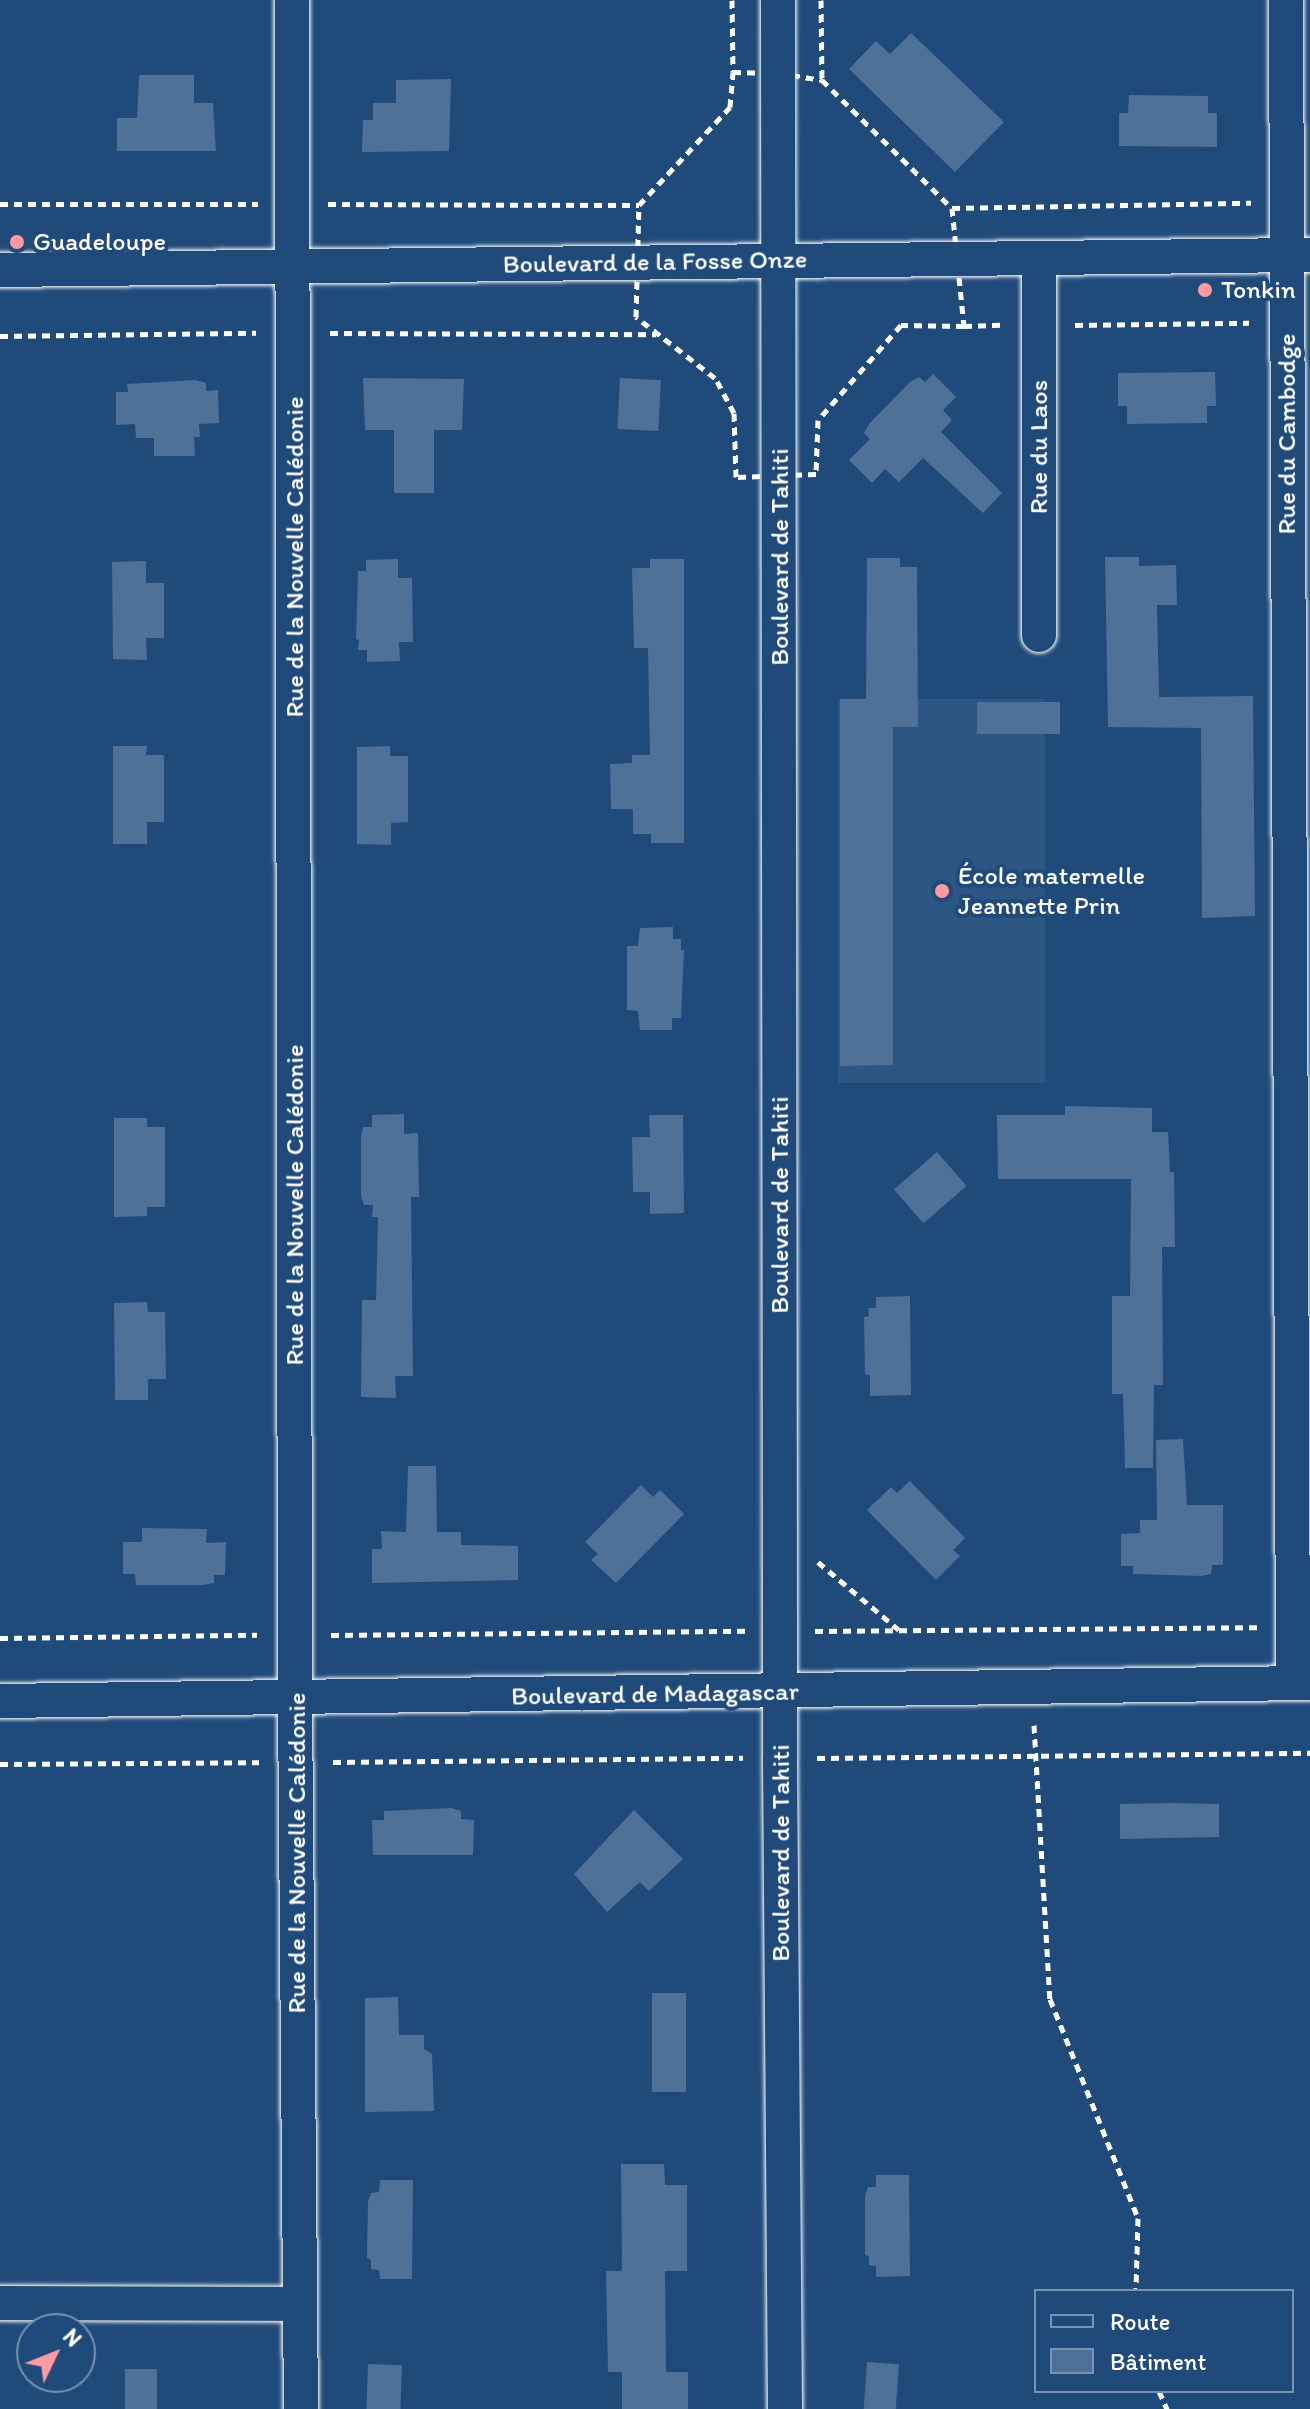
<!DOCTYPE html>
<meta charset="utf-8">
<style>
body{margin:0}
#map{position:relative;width:1310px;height:2409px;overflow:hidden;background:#1f4a7a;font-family:Itim,sans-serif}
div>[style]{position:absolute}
.built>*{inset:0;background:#2e5683;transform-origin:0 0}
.building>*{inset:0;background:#507197;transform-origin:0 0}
.path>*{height:5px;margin-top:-2.5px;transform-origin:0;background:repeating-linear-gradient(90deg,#fff 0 8px,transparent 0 14px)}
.roads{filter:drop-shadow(0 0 2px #fff) drop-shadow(0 0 2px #fff)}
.minor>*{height:34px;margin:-17px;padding:0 17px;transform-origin:17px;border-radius:17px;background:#1f4a7a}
.dots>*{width:22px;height:22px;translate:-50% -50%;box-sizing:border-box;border:4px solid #1f4a7a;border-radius:50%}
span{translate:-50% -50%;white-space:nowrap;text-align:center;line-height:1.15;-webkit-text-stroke:8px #1f4a7a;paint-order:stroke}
.poi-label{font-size:26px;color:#fff}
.left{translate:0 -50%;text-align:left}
.street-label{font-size:26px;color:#fff}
.legend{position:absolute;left:1034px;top:2289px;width:260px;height:104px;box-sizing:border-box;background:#1f4a7a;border:2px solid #7992af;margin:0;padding:10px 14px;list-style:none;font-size:24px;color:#fff}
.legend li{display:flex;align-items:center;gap:16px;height:40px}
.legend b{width:40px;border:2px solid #7992af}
.north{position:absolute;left:16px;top:2313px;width:80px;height:80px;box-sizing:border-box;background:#1f4a7a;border:2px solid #7992af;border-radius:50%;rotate:47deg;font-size:22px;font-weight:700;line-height:32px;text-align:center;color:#fff}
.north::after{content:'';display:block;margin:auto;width:28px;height:36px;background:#ff9aa2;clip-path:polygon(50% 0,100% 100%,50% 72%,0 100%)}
</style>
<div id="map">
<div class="built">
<div style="left:838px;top:699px;width:207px;height:384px"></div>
</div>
<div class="building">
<div style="clip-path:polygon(911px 33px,1004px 122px,955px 172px,849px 69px,876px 41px,890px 54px)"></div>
<div style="clip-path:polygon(139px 75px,194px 75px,194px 103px,213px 103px,216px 151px,117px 151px,117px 118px,137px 118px)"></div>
<div style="clip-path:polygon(451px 79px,449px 151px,362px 152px,363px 120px,373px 120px,373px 103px,396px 103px,396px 80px)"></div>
<div style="clip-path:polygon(1129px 95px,1208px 96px,1208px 113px,1217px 113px,1217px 147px,1119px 146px,1119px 113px,1128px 113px)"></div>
<div style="clip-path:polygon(1215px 372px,1216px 406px,1207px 406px,1207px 423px,1127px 424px,1127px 406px,1118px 406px,1118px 373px)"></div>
<div style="clip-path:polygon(933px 374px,956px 397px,943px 410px,952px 420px,941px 432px,1002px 493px,983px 513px,923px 458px,899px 482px,885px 469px,872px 483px,849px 460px,870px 439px,864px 433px,869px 424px,910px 382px,919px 377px,925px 382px)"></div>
<div style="clip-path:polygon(363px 378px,464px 379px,462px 430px,434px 430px,434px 493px,394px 493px,394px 430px,365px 430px)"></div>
<div style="left:620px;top:378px;width:41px;height:51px;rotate:3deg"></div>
<div style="clip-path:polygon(195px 380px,206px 383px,206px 391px,218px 390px,219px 423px,199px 424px,200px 437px,194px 437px,195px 456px,154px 456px,154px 438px,136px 438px,135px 424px,116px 425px,116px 392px,128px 392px,127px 384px)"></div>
<div style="clip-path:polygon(1105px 557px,1139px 557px,1139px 566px,1176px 565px,1177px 605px,1157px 605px,1159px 697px,1253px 696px,1255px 916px,1202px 918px,1201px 728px,1108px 727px)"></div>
<div style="clip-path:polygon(867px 558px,900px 558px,900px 567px,917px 567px,918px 727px,893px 727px,893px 1065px,840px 1066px,840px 699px,866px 699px)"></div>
<div style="clip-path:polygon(398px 559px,398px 578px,412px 578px,413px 642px,399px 642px,400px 661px,367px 662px,367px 650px,358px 650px,359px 640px,356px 639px,358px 571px,366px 571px,366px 560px)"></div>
<div style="clip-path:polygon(650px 559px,684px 559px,684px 843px,651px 843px,651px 834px,633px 834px,633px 809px,611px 809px,610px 764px,632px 763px,632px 755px,650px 755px,648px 648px,634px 648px,632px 568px,650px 568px)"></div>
<div style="clip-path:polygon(146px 561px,146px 583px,164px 583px,164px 638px,146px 638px,147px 660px,113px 659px,112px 562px)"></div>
<div style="left:977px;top:702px;width:83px;height:32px"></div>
<div style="clip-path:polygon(113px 746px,147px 746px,146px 755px,164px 755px,164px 822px,147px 822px,147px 844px,113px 844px)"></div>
<div style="clip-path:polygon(390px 746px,390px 756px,408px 756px,408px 822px,391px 823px,391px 845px,357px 844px,357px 747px)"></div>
<div style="clip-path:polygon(673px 927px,673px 939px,681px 939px,681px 950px,684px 950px,681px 1018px,672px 1018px,672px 1030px,640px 1030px,638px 1011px,627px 1010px,627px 946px,638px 946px,640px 928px)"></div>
<div style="clip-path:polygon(1065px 1106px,1152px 1108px,1152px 1132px,1168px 1132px,1170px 1172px,1174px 1172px,1175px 1247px,1162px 1247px,1163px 1385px,1154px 1385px,1153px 1468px,1125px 1468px,1123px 1394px,1112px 1394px,1112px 1296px,1130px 1296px,1131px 1179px,998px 1179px,997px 1115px,1065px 1115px)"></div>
<div style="clip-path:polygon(404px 1114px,404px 1134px,418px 1133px,419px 1197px,411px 1197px,413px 1376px,395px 1376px,396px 1398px,361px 1397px,362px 1300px,376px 1300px,378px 1217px,372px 1217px,373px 1205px,364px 1205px,361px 1195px,361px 1137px,363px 1127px,372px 1127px,372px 1115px)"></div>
<div style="clip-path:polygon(649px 1115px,683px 1115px,684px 1213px,650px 1214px,650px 1192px,633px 1192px,632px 1137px,650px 1137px)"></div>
<div style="clip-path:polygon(114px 1118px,147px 1118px,147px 1127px,165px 1127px,165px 1207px,147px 1207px,147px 1216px,114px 1217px)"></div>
<div style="left:937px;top:1152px;width:45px;height:57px;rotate:49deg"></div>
<div style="clip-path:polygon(910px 1296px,911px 1395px,870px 1396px,870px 1375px,865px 1374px,864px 1317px,869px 1316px,868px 1308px,876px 1308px,876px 1297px)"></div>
<div style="clip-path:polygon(147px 1302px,148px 1312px,165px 1312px,166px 1379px,148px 1379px,148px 1400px,115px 1400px,114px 1303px)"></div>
<div style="clip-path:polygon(1183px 1439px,1187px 1505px,1223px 1505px,1223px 1565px,1212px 1565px,1211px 1574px,1201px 1576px,1133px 1574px,1133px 1566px,1121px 1566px,1121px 1534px,1140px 1533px,1140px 1520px,1157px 1520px,1156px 1440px)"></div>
<div style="clip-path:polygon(408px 1466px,436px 1466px,437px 1532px,461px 1532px,461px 1545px,518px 1546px,518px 1580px,372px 1583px,372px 1549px,382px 1549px,381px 1531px,406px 1532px)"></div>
<div style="clip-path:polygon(910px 1481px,965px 1538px,953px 1550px,960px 1556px,936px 1580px,867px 1510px,891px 1487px,897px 1493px)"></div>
<div style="clip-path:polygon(641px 1485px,653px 1497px,660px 1490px,684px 1514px,616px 1583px,591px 1560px,598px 1554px,585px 1542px)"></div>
<div style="clip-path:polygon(142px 1528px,207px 1529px,206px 1543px,226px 1542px,225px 1575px,214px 1575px,214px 1583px,203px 1585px,136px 1585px,135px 1574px,123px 1574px,123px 1542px,142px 1542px)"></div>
<div style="clip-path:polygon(1170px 1803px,1219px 1804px,1219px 1837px,1120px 1839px,1120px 1804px)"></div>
<div style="clip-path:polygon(451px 1808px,461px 1811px,461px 1819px,474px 1820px,473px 1855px,373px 1855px,372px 1820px,384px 1820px,384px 1811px)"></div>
<div style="clip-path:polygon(634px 1810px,683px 1859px,649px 1891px,640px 1882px,607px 1912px,574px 1874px)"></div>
<div style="left:652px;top:1993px;width:34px;height:99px"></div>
<div style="clip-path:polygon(398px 1997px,399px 2035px,424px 2035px,424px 2049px,432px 2054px,434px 2111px,365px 2112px,365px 1998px)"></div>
<div style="clip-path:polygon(621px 2164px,664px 2164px,665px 2185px,687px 2185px,687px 2271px,665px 2271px,666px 2372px,688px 2372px,688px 2409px,622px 2409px,622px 2372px,608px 2372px,606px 2271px,622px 2271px)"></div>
<div style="clip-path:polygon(876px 2175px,909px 2175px,910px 2276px,876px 2277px,876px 2266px,869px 2265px,869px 2256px,865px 2255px,865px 2197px,868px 2187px,876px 2187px)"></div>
<div style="clip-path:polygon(380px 2180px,413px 2180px,412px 2279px,380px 2279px,379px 2270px,371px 2269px,371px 2260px,367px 2258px,368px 2202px,371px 2193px,379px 2192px)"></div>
<div style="left:867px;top:2362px;width:32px;height:47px;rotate:4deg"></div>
<div style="left:368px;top:2364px;width:34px;height:45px;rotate:2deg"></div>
<div style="left:125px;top:2369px;width:32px;height:40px"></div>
</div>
<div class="path">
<div style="left:732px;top:0;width:72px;rotate:89.2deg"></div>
<div style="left:821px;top:0;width:80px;rotate:89.3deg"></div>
<div style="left:733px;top:72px;width:45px;rotate:1.3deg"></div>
<div style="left:778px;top:73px;width:45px;rotate:9deg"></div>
<div style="left:822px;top:80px;width:182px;rotate:44.6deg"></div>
<div style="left:952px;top:208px;width:119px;rotate:84.2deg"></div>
<div style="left:964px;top:326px;width:63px;rotate:-179.1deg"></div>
<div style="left:901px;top:325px;width:126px;rotate:131.1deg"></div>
<div style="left:818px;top:420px;width:54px;rotate:92.1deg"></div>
<div style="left:816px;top:474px;width:80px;rotate:177.9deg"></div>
<div style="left:736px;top:477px;width:64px;rotate:-91.8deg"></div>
<div style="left:734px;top:413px;width:40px;rotate:-118deg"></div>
<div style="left:715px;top:378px;width:100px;rotate:-142.3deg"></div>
<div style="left:636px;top:317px;width:112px;rotate:-88.5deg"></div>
<div style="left:639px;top:205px;width:134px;rotate:-47.1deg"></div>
<div style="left:730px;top:107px;width:35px;rotate:-85deg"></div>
<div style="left:0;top:204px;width:258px"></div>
<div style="left:328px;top:204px;width:311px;rotate:0.2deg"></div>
<div style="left:952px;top:208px;width:299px;rotate:-1deg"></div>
<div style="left:1075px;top:325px;width:174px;rotate:-0.7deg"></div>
<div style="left:964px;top:326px;width:37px;rotate:-2deg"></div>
<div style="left:330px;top:333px;width:326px;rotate:0.2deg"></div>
<div style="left:0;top:336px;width:256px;rotate:-0.7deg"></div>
<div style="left:818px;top:1562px;width:106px;rotate:40deg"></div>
<div style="left:815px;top:1631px;width:442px;rotate:-0.5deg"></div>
<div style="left:331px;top:1635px;width:414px;rotate:-0.6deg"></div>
<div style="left:0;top:1638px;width:257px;rotate:-0.7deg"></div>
<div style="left:1034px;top:1725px;width:274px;rotate:86.7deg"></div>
<div style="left:1050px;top:1999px;width:236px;rotate:68.1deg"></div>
<div style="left:1138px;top:2218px;width:73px;rotate:91.6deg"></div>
<div style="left:817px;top:1758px;width:493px;rotate:-0.6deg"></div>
<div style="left:333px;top:1762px;width:410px;rotate:-0.6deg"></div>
<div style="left:0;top:1764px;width:259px;rotate:-0.4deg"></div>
<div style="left:1159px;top:2391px;width:20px;rotate:66deg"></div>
</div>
<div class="roads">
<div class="minor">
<div style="left:292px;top:0;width:1699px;rotate:89.9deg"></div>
<div style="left:295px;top:1699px;width:710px;rotate:89.52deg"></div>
<div style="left:778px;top:0;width:1758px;rotate:89.93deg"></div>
<div style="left:780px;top:1758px;width:651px;rotate:89.56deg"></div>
<div style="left:1286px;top:0;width:1683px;rotate:89.76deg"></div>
<div style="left:0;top:270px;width:1310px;rotate:-0.66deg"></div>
<div style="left:1039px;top:635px;width:377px;rotate:-90deg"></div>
<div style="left:0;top:1701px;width:1310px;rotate:-0.79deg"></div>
<div style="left:0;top:2303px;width:300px;rotate:0.2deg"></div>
</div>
</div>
<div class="dots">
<div style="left:17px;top:242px;background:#ff9aa2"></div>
<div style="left:1205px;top:290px;background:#ff9aa2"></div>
<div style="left:942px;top:891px;background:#ff9aa2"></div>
</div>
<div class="poi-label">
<span class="left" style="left:33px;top:242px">Guadeloupe</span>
<span class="left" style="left:1221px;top:290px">Tonkin</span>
<span class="left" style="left:958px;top:891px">École maternelle<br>Jeannette Prin</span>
</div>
<div class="street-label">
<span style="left:655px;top:262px;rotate:-1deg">Boulevard de la Fosse Onze</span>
<span style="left:1287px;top:434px;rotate:-90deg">Rue du Cambodge</span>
<span style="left:1039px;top:447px;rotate:-90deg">Rue du Laos</span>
<span style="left:295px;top:557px;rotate:-90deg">Rue de la Nouvelle Calédonie</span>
<span style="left:780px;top:557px;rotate:-90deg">Boulevard de Tahiti</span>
<span style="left:295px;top:1205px;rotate:-90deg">Rue de la Nouvelle Calédonie</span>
<span style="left:780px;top:1205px;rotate:-90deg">Boulevard de Tahiti</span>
<span style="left:655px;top:1694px;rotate:-1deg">Boulevard de Madagascar</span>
<span style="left:297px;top:1853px;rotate:-90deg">Rue de la Nouvelle Calédonie</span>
<span style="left:781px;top:1853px;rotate:-90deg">Boulevard de Tahiti</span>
</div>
<ul class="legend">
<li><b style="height:10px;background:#1f4a7a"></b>Route</li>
<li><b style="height:22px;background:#507197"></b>Bâtiment</li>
</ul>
<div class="north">N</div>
</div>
